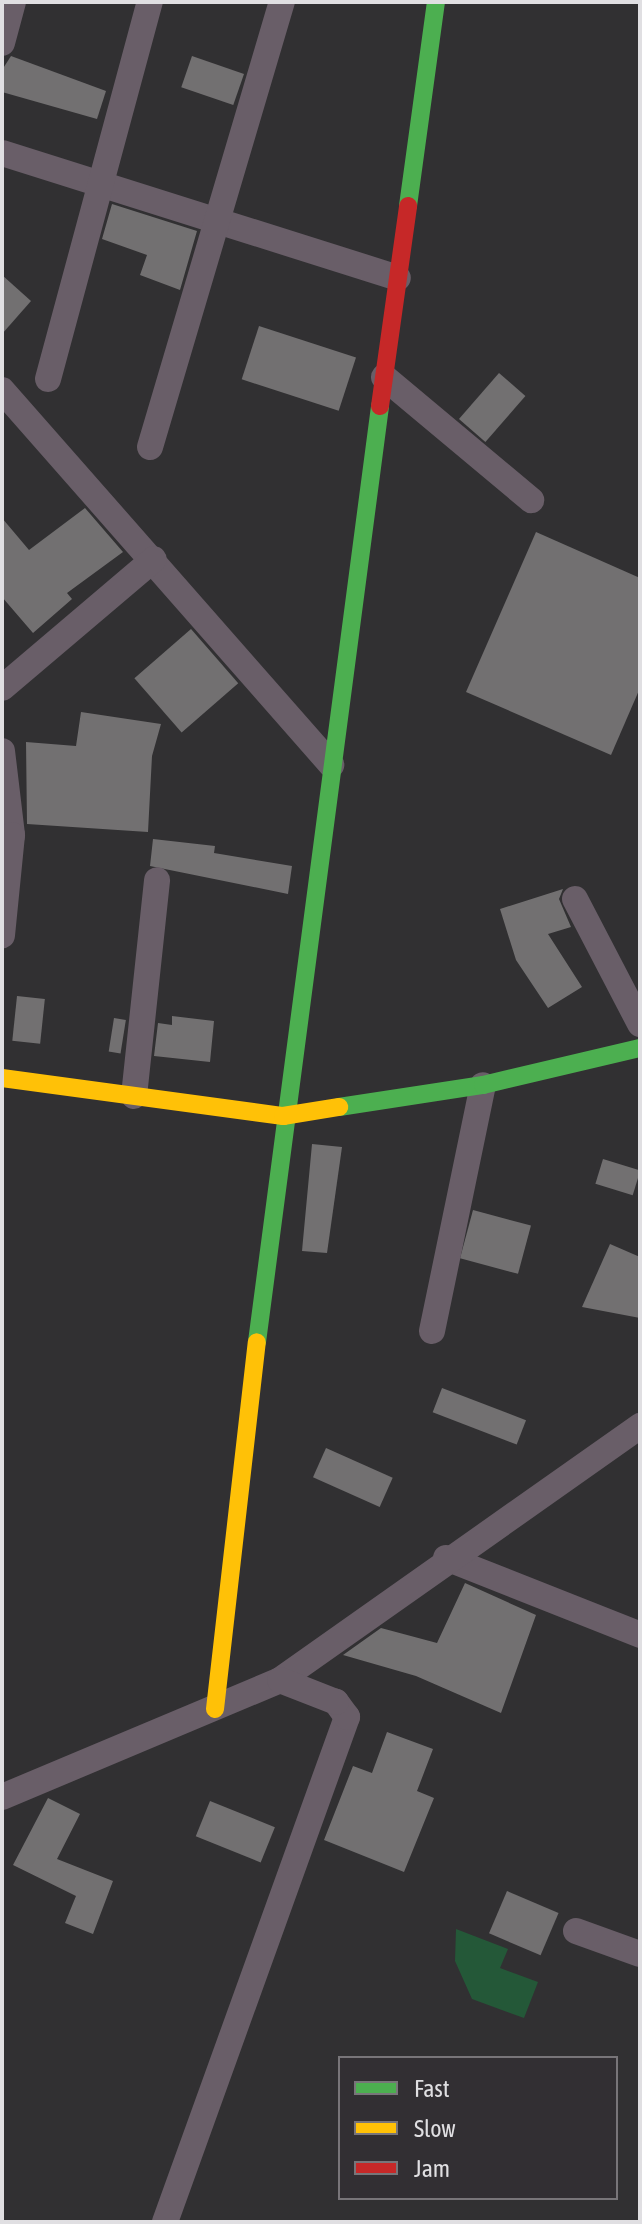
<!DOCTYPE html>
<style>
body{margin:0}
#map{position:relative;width:642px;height:2224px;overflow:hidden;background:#313032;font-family:"Asap Condensed",sans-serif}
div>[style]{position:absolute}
.green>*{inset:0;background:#245838}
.building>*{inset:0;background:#727071;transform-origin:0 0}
.street>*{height:26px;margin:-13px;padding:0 13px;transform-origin:13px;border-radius:13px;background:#695e68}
.fast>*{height:18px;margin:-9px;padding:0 9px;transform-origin:9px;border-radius:9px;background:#4caf50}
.slow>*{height:18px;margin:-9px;padding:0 9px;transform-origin:9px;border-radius:9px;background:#ffc107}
.jam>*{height:18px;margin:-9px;padding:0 9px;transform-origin:9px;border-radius:9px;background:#c62828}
span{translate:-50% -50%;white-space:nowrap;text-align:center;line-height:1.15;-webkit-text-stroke:8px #322f33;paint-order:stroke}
.frame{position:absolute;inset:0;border:4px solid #e0dfe2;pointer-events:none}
.legend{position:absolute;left:338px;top:2056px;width:280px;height:144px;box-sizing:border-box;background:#322f33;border:2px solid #787579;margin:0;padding:10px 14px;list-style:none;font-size:24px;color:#e0dfe2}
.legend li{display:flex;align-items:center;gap:16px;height:40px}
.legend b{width:40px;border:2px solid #787579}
</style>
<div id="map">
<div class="green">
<div style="clip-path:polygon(456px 1929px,508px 1949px,500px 1968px,538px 1982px,524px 2018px,472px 1999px,455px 1961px)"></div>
</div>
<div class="building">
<div style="clip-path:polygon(11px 56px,106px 91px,97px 119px,2px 92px,2px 70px)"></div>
<div style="left:192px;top:56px;width:55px;height:33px;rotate:19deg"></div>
<div style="clip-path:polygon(112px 204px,197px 231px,180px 290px,140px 275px,147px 255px,102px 239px)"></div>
<div style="clip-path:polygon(2px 275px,31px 301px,2px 334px)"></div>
<div style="left:259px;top:326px;width:102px;height:56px;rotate:18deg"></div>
<div style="left:499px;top:373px;width:35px;height:61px;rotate:41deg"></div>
<div style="clip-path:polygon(85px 508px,123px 552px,67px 593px,72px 599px,33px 633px,2px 597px,2px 518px,29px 550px)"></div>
<div style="clip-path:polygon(536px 532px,640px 578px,640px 688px,611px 755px,466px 692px)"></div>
<div style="left:191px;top:629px;width:72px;height:75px;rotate:49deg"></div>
<div style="clip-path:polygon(81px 712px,161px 724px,152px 756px,148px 832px,27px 824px,26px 742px,76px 746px)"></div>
<div style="clip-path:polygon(153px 839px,215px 846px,214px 853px,292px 866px,288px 894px,150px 866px)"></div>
<div style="clip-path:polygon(563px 889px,559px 899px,571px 927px,548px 934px,582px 987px,548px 1008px,516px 960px,500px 909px)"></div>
<div style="left:17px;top:996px;width:28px;height:45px;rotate:6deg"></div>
<div style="clip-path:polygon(172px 1016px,214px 1021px,210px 1062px,154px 1056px,158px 1023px,172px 1025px)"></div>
<div style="left:114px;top:1018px;width:12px;height:34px;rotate:9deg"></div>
<div style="clip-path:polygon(312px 1144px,342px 1147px,327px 1253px,302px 1251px)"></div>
<div style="left:603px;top:1159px;width:39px;height:26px;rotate:17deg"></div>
<div style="left:473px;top:1210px;width:60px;height:50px;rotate:15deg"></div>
<div style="clip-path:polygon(610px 1244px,640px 1257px,640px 1318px,582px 1307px)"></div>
<div style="left:442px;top:1388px;width:90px;height:26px;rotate:21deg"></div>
<div style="left:326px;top:1448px;width:73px;height:32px;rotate:24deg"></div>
<div style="clip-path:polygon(465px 1583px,536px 1615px,501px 1713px,416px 1676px,343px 1655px,381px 1628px,437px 1643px)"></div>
<div style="clip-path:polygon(387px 1732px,433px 1749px,417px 1791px,434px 1798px,404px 1872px,324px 1840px,353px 1766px,372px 1773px)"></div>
<div style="clip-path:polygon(48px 1798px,80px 1814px,57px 1859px,113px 1881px,93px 1934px,65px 1923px,76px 1896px,13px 1865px)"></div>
<div style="left:210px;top:1801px;width:70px;height:38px;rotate:22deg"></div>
<div style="left:507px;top:1891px;width:56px;height:46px;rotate:23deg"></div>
</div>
<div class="street">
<div style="left:2px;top:43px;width:42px;rotate:-75deg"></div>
<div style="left:2px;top:153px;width:415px;rotate:17.5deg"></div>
<div style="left:384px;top:377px;width:192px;rotate:39.9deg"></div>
<div style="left:48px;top:379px;width:391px;rotate:-74.9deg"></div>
<div style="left:2px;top:390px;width:499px;rotate:48.7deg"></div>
<div style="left:150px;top:447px;width:464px;rotate:-73.5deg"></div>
<div style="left:2px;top:688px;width:199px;rotate:-40.3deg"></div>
<div style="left:2px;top:751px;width:85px;rotate:83.2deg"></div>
<div style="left:12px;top:835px;width:101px;rotate:95.7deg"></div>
<div style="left:575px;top:899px;width:141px;rotate:62.5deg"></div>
<div style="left:134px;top:1096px;width:217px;rotate:-83.9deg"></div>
<div style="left:432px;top:1331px;width:251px;rotate:-78.3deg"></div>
<div style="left:446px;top:1558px;width:209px;rotate:21.6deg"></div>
<div style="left:2px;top:1797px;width:302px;rotate:-22.8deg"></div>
<div style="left:280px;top:1680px;width:441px;rotate:-35.2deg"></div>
<div style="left:576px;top:1931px;width:68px;rotate:19.8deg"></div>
<div style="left:165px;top:2222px;width:537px;rotate:-70.18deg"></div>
<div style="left:347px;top:1717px;width:19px;rotate:-126deg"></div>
<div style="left:336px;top:1702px;width:60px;rotate:-158.6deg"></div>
</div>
<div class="fast">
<div style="left:408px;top:206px;width:206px;rotate:-82.2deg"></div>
<div style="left:339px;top:1107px;width:146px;rotate:-8.7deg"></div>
<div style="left:483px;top:1085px;width:161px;rotate:-13.3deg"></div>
<div style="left:257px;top:1342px;width:944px;rotate:-82.51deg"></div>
</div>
<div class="slow">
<div style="left:2px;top:1078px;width:284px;rotate:7.7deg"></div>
<div style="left:283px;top:1116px;width:57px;rotate:-9.1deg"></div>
<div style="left:215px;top:1709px;width:369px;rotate:-83.5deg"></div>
</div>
<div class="jam">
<div style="left:380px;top:406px;width:202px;rotate:-82deg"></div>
</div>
<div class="frame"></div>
<ul class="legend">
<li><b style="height:10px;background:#4caf50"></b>Fast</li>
<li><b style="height:10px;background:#ffc107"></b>Slow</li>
<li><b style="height:10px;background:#c62828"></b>Jam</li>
</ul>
</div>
